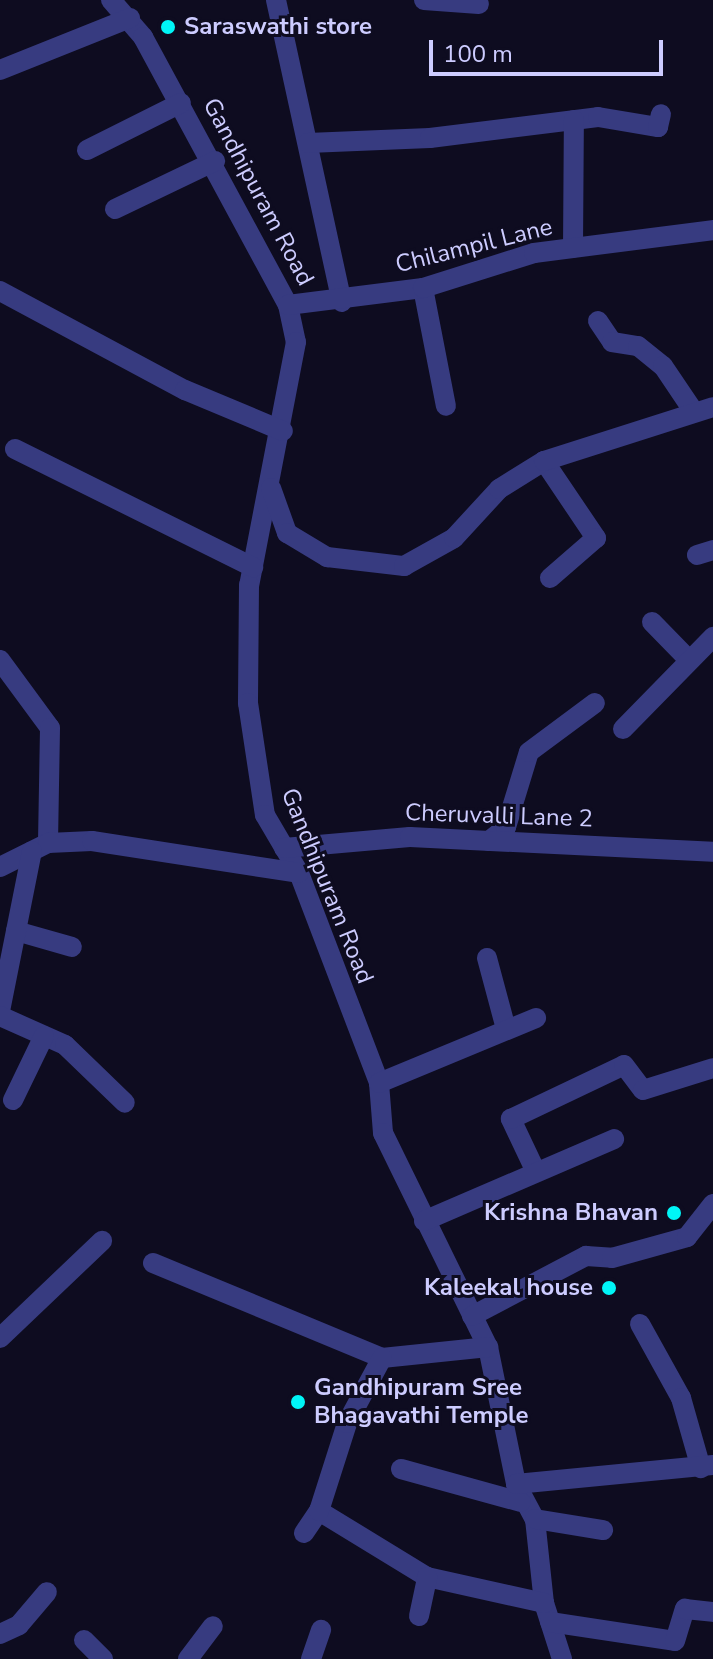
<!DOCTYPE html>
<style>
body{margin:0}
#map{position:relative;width:713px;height:1659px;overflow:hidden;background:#0e0c20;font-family:"Nunito Sans",sans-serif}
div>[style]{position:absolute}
.minor>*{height:20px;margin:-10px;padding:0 10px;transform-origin:10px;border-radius:10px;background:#373b80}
.dots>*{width:22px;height:22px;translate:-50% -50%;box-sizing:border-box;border:4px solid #0e0c20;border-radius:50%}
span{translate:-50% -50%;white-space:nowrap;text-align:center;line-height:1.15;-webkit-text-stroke:6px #0e0c20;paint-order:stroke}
.poi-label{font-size:24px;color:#cdccff;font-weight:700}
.left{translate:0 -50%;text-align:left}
.right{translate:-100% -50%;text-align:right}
.street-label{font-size:24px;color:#cdccff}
.scale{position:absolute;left:429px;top:40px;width:234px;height:36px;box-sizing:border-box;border:4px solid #cdccff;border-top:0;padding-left:10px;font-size:24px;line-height:28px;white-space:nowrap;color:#cdccff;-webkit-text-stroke:6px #0e0c20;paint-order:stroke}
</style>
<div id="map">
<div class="minor">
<div style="left:111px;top:0;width:49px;rotate:49.1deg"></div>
<div style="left:143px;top:37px;width:305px;rotate:61.6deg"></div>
<div style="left:288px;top:305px;width:38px;rotate:78deg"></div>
<div style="left:296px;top:342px;width:248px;rotate:100.9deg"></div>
<div style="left:249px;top:585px;width:118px;rotate:90.5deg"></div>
<div style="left:248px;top:703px;width:113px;rotate:81.4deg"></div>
<div style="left:265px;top:815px;width:67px;rotate:59.6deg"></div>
<div style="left:299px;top:873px;width:225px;rotate:69.1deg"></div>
<div style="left:379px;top:1083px;width:50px;rotate:85.4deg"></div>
<div style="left:383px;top:1133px;width:238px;rotate:63.9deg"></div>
<div style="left:488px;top:1347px;width:140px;rotate:78.4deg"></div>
<div style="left:516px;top:1484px;width:40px;rotate:62deg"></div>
<div style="left:535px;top:1519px;width:84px;rotate:83.9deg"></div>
<div style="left:544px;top:1603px;width:59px;rotate:72.2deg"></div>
<div style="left:276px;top:0;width:309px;rotate:77.7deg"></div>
<div style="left:424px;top:0;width:55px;rotate:4.2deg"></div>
<div style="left:0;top:70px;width:140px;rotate:-21.8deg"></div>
<div style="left:308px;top:143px;width:122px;rotate:-2.3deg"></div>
<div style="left:430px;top:138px;width:169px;rotate:-7.1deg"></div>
<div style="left:598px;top:117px;width:61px;rotate:9.5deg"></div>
<div style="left:658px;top:127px;width:13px;rotate:-77deg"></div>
<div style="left:87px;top:150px;width:105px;rotate:-26.6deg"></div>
<div style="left:115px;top:209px;width:111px;rotate:-25.6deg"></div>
<div style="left:573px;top:248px;width:128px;rotate:-89.6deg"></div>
<div style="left:423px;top:288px;width:120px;rotate:79deg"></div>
<div style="left:0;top:291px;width:210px;rotate:28.2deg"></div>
<div style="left:185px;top:390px;width:106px;rotate:22.7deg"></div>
<div style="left:288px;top:305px;width:136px;rotate:-7.2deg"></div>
<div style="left:423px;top:288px;width:116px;rotate:-17.5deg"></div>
<div style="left:534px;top:253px;width:180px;rotate:-7.3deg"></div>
<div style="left:598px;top:321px;width:25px;rotate:56deg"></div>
<div style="left:612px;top:342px;width:26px;rotate:9deg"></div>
<div style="left:638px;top:346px;width:32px;rotate:39deg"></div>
<div style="left:663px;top:366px;width:55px;rotate:56deg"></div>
<div style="left:15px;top:449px;width:266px;rotate:26.4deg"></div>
<div style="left:544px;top:461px;width:93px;rotate:56deg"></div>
<div style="left:596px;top:538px;width:61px;rotate:139deg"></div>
<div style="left:271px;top:488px;width:48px;rotate:70.4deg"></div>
<div style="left:287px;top:533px;width:47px;rotate:31deg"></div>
<div style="left:327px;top:557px;width:78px;rotate:6.7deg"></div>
<div style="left:404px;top:566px;width:57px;rotate:-29.2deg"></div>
<div style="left:454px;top:538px;width:67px;rotate:-47.4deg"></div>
<div style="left:499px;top:489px;width:53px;rotate:-31.9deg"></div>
<div style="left:544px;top:461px;width:177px;rotate:-17.7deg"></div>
<div style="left:697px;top:555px;width:17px;rotate:-17deg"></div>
<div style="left:652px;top:622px;width:50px;rotate:45.8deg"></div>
<div style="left:0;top:660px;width:84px;rotate:53.7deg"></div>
<div style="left:50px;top:728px;width:115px;rotate:91deg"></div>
<div style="left:623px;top:729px;width:129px;rotate:-45.6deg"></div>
<div style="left:489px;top:841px;width:22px;rotate:-39deg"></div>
<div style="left:506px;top:827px;width:78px;rotate:-73deg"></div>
<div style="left:529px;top:752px;width:82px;rotate:-36.6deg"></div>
<div style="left:284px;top:848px;width:126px;rotate:-5deg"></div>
<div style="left:410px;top:837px;width:303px;rotate:2.8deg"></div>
<div style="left:0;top:867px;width:54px;rotate:-26.6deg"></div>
<div style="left:48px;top:843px;width:44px;rotate:-2.6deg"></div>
<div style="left:92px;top:841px;width:209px;rotate:8.8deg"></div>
<div style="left:16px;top:931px;width:58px;rotate:15.9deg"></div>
<div style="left:487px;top:958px;width:73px;rotate:75deg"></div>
<div style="left:0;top:1011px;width:163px;rotate:-78.7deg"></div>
<div style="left:0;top:1016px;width:71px;rotate:24deg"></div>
<div style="left:65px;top:1045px;width:83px;rotate:44deg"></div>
<div style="left:379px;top:1083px;width:170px;rotate:-22.5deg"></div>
<div style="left:13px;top:1100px;width:71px;rotate:-64.2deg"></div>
<div style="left:536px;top:1172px;width:59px;rotate:-115.3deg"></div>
<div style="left:511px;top:1119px;width:125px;rotate:-25.5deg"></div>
<div style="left:624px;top:1065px;width:31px;rotate:53deg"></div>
<div style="left:643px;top:1090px;width:73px;rotate:-17.4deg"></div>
<div style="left:424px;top:1221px;width:207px;rotate:-23.3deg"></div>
<div style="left:153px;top:1263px;width:248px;rotate:22.5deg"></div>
<div style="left:382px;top:1358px;width:107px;rotate:-5.9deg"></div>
<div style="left:472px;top:1316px;width:129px;rotate:-27.8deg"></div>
<div style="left:586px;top:1256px;width:26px;rotate:4deg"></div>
<div style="left:612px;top:1258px;width:78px;rotate:-15.6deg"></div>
<div style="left:687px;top:1237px;width:42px;rotate:-51.8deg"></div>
<div style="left:640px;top:1324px;width:85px;rotate:61deg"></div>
<div style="left:681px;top:1398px;width:73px;rotate:74.1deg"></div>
<div style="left:0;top:1338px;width:141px;rotate:-43.6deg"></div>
<div style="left:401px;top:1469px;width:124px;rotate:15.4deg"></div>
<div style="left:516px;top:1484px;width:198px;rotate:-5.5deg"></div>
<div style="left:319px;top:1511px;width:127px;rotate:31.4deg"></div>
<div style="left:427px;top:1577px;width:120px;rotate:12.5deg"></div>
<div style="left:535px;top:1519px;width:69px;rotate:9.2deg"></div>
<div style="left:304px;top:1533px;width:27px;rotate:-56deg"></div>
<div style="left:319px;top:1511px;width:92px;rotate:-72.3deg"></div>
<div style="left:347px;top:1423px;width:74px;rotate:-61.7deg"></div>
<div style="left:419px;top:1616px;width:40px;rotate:-78deg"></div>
<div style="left:550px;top:1622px;width:126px;rotate:8.6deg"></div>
<div style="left:675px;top:1641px;width:34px;rotate:-73deg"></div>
<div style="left:685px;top:1609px;width:28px;rotate:6deg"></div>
<div style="left:0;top:1634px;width:21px;rotate:-25deg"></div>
<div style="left:19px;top:1625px;width:43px;rotate:-49.7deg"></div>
<div style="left:84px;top:1640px;width:27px;rotate:45deg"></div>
<div style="left:188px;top:1659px;width:41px;rotate:-52.9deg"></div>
<div style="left:311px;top:1659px;width:31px;rotate:-71deg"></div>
</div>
<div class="dots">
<div style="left:168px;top:27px;background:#00f5f7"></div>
<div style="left:674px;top:1213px;background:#00f5f7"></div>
<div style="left:609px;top:1288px;background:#00f5f7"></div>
<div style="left:298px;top:1402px;background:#00f5f7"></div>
</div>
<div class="poi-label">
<span class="left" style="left:184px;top:27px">Saraswathi store</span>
<span class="right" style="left:658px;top:1213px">Krishna Bhavan</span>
<span class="right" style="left:593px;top:1288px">Kaleekal house</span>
<span class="left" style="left:314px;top:1402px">Gandhipuram Sree<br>Bhagavathi Temple</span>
</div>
<div class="street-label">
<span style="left:258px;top:192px;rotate:62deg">Gandhipuram Road</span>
<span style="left:474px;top:246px;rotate:-14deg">Chilampil Lane</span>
<span style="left:499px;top:816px;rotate:2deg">Cheruvalli Lane 2</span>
<span style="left:327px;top:886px;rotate:68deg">Gandhipuram Road</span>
</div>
<div class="scale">100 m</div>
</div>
